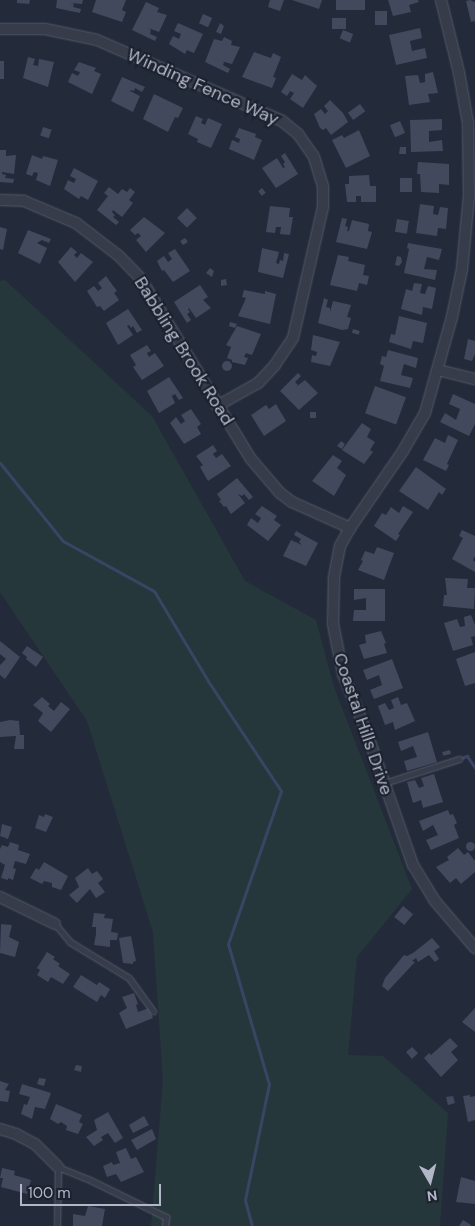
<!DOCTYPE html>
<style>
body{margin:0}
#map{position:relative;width:475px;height:1226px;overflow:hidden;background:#232a3a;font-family:"DM Sans",sans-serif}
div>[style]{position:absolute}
.green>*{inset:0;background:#26373c}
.stream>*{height:3px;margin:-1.5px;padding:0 1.5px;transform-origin:1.5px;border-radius:1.5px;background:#394563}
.building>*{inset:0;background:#42495c;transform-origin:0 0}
.round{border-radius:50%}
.roads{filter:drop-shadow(0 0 1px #545a68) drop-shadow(0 0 1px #545a68)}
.service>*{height:5px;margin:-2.5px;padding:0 2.5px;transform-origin:2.5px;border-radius:2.5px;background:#363c4a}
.minor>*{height:10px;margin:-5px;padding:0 5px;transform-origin:5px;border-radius:5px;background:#363c4a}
span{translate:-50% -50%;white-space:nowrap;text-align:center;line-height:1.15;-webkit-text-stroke:4.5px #1c212f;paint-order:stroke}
.street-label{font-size:18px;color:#b1b7c6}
.north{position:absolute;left:405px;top:1156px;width:50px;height:50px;-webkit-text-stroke:4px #1c212f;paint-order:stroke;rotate:172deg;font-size:14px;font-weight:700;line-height:20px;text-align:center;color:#b1b7c6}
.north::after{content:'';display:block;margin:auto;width:18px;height:22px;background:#b1b7c6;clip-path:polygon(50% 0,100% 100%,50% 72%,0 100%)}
.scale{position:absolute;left:20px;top:1184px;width:141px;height:22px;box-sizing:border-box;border:2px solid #b1b7c6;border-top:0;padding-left:6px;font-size:15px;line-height:18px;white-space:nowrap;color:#b1b7c6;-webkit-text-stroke:4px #1c212f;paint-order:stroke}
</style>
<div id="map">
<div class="green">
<div style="clip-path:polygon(5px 280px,152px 416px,245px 581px,316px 620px,334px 687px,412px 889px,357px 957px,348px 1055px,383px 1056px,448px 1113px,440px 1226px,151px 1226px,163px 1081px,153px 932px,87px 721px,0 592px,0 281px)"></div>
</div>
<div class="stream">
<div style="left:0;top:463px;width:100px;rotate:51.1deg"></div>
<div style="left:63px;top:541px;width:104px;rotate:28.8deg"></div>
<div style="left:154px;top:591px;width:105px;rotate:59deg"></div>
<div style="left:208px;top:681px;width:132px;rotate:56.4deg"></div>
<div style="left:281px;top:791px;width:162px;rotate:109.1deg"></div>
<div style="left:228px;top:944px;width:146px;rotate:73.7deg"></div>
<div style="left:269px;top:1084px;width:118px;rotate:101.7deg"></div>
<div style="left:245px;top:1200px;width:27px;rotate:75deg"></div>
<div style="left:459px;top:759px;width:9px;rotate:-21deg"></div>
<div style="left:467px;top:756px;width:14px;rotate:56deg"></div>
</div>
<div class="building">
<div style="clip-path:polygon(17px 0,30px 0,29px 4px,17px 3px)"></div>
<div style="clip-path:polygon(57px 0,83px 0,82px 4px,70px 3px,74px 4px,73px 7px,81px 9px,80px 13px,56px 8px)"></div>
<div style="clip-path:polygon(96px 0,126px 0,122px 10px,126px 12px,122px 22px,92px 12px)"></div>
<div style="clip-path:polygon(270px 0,284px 0,280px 11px,268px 7px)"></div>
<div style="clip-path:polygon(292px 0,322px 0,319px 9px)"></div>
<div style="left:336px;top:0;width:29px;height:10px"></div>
<div style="clip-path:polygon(388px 0,418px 0,419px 2px,409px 5px,411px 12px,393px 16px)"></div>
<div style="clip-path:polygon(470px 0,475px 2px,475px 21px,471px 22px,466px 1px)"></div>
<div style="clip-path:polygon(146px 2px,159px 8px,157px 12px,167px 15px,159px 32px,148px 28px,151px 30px,150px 34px,157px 37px,155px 41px,132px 30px)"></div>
<div style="left:387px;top:11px;width:14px;height:12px;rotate:90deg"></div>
<div style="left:203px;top:14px;width:10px;height:10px;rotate:24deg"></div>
<div style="left:332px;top:18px;width:14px;height:11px"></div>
<div style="clip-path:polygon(178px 23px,203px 34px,194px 53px,187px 50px,185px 54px,169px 44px,173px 36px,179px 39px,181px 34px,174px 31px)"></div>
<div style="clip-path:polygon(220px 23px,224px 26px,221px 34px,216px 32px)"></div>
<div style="clip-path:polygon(420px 28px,422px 38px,410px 41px,412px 51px,425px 48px,427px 58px,396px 65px,389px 35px)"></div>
<div style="left:343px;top:30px;width:11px;height:9px;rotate:22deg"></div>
<div style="clip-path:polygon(224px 37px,232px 41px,231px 45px,240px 47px,232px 64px,221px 61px,224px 62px,223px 65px,230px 69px,228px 73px,205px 62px,214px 39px,222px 41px)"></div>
<div style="clip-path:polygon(254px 52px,271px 58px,273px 53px,281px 57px,273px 77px,276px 78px,272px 88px,242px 77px)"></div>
<div style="clip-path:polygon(28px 57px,35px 59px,33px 65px,38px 66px,39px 59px,54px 62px,48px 87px,23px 78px)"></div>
<div style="left:4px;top:61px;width:18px;height:4px;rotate:90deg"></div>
<div style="clip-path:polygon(79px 62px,96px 68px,94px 71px,101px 74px,92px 94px,68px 82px,72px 73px,78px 76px,80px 72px,74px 70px)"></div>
<div style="clip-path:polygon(433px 72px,438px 93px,428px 94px,430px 102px,409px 105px,405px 76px,418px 75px,420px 83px,425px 82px,425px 74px)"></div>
<div style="clip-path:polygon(292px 74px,302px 80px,305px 75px,317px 86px,303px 108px,290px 99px,294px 93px,290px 91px,287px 96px,281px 92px)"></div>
<div style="clip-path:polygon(122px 77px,145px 87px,142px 92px,135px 88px,134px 91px,130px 90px,130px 91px,140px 96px,133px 112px,111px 101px)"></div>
<div style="clip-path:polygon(154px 94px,183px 108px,178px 118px,175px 117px,168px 132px,143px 119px)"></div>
<div style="clip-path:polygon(330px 100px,343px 113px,348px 122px,331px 135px,326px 128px,323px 130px,320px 128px,314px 114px,321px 109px,325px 114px,328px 111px,324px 106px)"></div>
<div style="left:360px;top:104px;width:9px;height:15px;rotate:54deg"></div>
<div style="clip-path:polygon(196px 116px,203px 119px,201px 123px,205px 125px,208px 118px,222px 124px,211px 148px,197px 142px,198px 139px,188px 134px)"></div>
<div style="clip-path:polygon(442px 119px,442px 130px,429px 131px,429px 142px,442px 140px,443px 151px,411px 152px,410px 120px)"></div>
<div style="left:400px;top:121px;width:13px;height:11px;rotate:67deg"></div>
<div style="left:43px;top:127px;width:9px;height:9px;rotate:18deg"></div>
<div style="clip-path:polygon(239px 128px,256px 134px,255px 137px,262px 140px,254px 160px,229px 149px,232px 140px,239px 143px,240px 139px,235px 137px)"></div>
<div style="clip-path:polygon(359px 130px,370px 156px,346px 168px,332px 140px,342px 135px,344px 138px)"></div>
<div style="clip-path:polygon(400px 147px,406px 147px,406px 154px,399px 154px)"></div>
<div style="clip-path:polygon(0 150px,6px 150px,6px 156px,16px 155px,14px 174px,2px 172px,2px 174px,6px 175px,5px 178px,14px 179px,13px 183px,0 182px)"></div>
<div style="clip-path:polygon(285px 153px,298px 174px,276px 188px,262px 168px,277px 158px,283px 168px,285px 167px,283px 164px,285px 162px,281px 156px)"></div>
<div style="clip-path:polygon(32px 155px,42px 159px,43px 156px,58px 160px,50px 186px,36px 180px,38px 173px,34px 172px,32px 176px,26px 174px)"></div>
<div style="clip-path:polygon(418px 162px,449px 164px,449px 185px,439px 184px,439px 193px,421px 192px,420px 174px,417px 174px)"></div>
<div style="clip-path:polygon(74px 168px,98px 181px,88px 200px,81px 196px,79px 199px,64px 189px,68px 180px,74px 183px,76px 179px,70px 176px)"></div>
<div style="clip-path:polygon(369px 175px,370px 186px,376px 186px,376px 202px,361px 202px,361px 196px,356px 196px,356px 202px,347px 202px,345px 184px,349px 184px,349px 176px)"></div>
<div style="left:400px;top:178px;width:12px;height:14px"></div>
<div style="clip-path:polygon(109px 187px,118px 194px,122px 189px,127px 192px,130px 188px,135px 192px,129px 200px,133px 203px,122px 217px,113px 210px,112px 212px,115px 215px,113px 217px,119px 222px,116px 225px,97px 210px,108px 196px,104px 193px)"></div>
<div style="left:262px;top:188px;width:6px;height:5px;rotate:51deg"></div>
<div style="clip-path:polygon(420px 204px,434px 206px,433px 214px,438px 215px,440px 207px,448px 208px,446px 229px,438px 228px,437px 236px,416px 233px)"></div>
<div style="clip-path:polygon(270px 206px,290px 208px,289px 217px,293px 217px,290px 235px,280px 234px,281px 227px,276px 227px,275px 233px,266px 232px)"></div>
<div style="left:187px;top:208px;width:14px;height:14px;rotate:45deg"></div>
<div style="clip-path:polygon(144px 217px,165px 233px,146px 252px,136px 240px,141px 236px,138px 233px,135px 235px,130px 230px)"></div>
<div style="clip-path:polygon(342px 218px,347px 219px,345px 226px,348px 227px,347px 231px,349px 231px,352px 220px,369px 224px,368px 231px,372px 232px,367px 249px,336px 242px)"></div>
<div style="left:397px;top:219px;width:12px;height:13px;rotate:9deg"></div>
<div style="clip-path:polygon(0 227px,7px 229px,3px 250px,0 249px)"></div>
<div style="clip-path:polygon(28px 230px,51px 239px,49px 243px,42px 240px,37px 243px,47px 248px,40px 264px,18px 253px)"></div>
<div style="clip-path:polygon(185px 238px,188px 242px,183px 245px,180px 241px)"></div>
<div style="clip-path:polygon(408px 243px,442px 249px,439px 260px,427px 257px,424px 269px,437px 270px,435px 280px,404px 273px,409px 249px,407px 248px)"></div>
<div style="clip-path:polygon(71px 247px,77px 252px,74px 255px,77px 258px,81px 253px,93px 262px,75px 282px,58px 262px)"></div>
<div style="clip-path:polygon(262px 248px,279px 252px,276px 263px,279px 264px,280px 260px,283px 261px,284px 253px,289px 254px,283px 278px,258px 272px)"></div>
<div style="clip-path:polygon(175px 249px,190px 271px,173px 282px,164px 270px,162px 271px,157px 261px,164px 256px,168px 262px,172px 259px,168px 253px)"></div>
<div style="clip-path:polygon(338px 255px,349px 257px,348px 261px,365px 265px,363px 275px,369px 276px,367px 285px,359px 283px,357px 291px,330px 285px)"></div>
<div style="clip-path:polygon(397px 256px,401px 257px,402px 262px,399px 266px,395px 265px)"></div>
<div style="clip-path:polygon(210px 268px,214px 271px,212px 277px,206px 273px)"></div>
<div style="clip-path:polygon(106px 276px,117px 291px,114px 293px,119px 300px,104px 311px,100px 306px,97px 307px,87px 291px,94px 286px,98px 291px,102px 288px,98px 283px)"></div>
<div style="clip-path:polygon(226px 279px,227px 285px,221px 286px,221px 280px)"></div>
<div style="clip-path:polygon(414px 283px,422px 284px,420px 293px,425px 294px,428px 286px,436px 288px,432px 309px,423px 307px,422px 315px,401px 309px,406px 289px,412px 291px)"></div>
<div style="clip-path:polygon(200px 285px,208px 297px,203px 300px,211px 308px,196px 318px,189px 308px,188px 309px,190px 312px,187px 314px,191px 320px,187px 323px,174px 302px)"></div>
<div style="clip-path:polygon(244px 290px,265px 294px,265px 291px,276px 294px,270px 324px,238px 316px,246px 298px,242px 297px)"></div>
<div style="clip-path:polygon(324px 298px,328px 300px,326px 307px,330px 308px,330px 312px,333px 301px,351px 305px,347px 317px,351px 318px,348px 329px,342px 330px,318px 323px)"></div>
<div style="clip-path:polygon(128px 309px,142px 330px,137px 333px,133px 326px,131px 328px,129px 325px,127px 326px,133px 335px,118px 345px,106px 323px)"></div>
<div style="clip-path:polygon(399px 316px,427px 323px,423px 343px,413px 341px,411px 349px,389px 342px,391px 334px,395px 335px)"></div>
<div style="clip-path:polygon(230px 322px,237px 324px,235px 328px,229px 326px)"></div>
<div style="clip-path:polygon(237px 326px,261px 334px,252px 355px,246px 353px,244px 357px,248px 358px,245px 365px,232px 362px,232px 360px,227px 358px,231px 347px,226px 345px)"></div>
<div style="left:353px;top:329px;width:7px;height:4px;rotate:16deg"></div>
<div style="clip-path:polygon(313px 335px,340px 342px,330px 366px,311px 362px,312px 355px,316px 356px,317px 352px,311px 350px)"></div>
<div style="clip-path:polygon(468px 339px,475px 341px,475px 354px,472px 361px,464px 359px)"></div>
<div style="clip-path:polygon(147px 345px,151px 351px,147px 353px,149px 357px,155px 353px,164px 366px,142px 380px,133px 367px,136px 365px,130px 355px)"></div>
<div style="clip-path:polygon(388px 350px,418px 358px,416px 368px,404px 364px,401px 375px,413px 378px,410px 388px,380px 381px,384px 366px,380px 364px,382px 356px,386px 357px)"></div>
<div class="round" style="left:222px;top:361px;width:10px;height:10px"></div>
<div style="clip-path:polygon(298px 373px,301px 376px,295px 382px,298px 385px,296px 387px,305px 380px,318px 393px,299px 410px,280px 391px)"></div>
<div style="clip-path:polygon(169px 377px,183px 398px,179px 400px,175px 394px,172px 396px,170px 392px,175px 403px,159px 413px,147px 391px)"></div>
<div style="left:375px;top:386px;width:33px;height:29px;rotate:20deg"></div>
<div style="clip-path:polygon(453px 394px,475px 404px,475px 424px,469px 436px,440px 422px,445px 413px,456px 420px,460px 409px,449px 404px)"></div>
<div style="clip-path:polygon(276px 404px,286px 421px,264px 436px,251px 415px,266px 405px,269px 409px)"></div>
<div style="clip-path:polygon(191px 409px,201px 424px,197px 427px,201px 434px,184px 444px,170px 423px,176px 417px,181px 424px,185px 421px,181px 415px)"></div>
<div style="left:310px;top:412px;width:6px;height:6px"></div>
<div style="clip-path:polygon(362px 423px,371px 429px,367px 437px,375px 442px,370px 450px,373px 452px,364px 464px,342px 450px)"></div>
<div style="clip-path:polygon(448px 435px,458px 440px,447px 464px,449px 465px,446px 471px,423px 460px,435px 438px,445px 443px)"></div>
<div style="clip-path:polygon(341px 441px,345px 444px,342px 449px,337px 446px)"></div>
<div style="clip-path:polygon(213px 445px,217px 451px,213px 454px,216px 458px,222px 454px,231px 466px,208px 481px,200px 467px,203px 465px,196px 456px)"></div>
<div style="clip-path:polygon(333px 455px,342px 461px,337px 468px,346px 475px,334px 496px,312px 481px)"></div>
<div style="clip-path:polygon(416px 467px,446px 489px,442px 495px,439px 492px,428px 510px,399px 491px)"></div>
<div style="clip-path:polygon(237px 478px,253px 497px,249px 500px,244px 494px,242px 496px,238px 494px,245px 503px,231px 514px,226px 506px,224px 507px,219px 501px,221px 500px,217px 494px)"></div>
<div style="clip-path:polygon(262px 506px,277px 516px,274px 520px,281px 525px,268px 541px,247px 525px,251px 518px,258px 523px,261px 518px,255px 514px)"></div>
<div style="clip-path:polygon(403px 506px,413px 512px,398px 534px,400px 535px,396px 541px,374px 526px,382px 513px,386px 515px,391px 507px,399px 513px)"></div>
<div style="clip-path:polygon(462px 530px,475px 536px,475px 556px,473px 560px,475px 562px,475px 572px,452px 559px,463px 538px,459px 536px)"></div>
<div style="clip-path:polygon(296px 531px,318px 543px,306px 566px,283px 556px,291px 540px,302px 545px,299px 542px,301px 539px,294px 535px)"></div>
<div style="clip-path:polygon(377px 547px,394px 553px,384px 580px,358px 570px,363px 561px,361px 560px,365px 551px,374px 554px)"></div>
<div style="clip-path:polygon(445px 578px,468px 579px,467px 588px,475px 588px,474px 609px,443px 606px,444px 595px,447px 595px)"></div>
<div style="clip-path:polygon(354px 589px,385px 589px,385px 621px,353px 621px,354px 610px,366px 610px,366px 598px,354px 600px)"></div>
<div style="clip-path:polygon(471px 615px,475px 625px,475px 636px,471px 637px,473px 645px,453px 651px,444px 623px,457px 619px,460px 627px,465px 626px,464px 617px)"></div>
<div style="clip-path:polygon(381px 631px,386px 643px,384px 644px,387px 653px,364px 659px,359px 645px,366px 643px,365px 635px)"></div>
<div style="clip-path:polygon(0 641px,20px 657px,5px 679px,0 675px,0 665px,6px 659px,0 654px)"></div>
<div style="clip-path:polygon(27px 646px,43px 657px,36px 667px,26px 659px,27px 657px,22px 653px)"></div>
<div style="clip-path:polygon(475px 652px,475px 683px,465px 686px,456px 659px)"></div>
<div style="clip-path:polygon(392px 659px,403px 688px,374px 699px,370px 690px,382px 685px,379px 675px,367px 680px,363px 670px)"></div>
<div style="clip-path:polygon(42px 697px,50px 704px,48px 706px,54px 711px,61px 702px,70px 709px,51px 732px,38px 721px,43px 713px,33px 705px)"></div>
<div style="clip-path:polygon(398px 697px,401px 705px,407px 703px,415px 721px,395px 730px,393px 722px,385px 725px,378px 706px,385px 703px,389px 710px,394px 708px,391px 700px)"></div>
<div style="clip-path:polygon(10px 720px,19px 721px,20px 735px,24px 735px,24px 749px,14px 749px,16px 736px,0 737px,0 722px)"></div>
<div style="clip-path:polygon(428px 732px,437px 762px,407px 771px,404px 761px,417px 757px,413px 746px,401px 751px,398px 742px)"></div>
<div style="left:450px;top:750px;width:4px;height:8px;rotate:76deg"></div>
<div style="clip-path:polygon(434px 774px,443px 802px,423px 808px,421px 800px,413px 803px,407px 782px,415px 780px,419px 788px,424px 786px,421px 778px)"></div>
<div style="clip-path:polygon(448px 810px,450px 815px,453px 814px,457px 823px,454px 825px,459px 838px,431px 850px,426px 840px,438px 835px,433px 825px,423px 831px,419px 821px)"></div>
<div style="clip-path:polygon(45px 814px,53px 817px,46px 832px,35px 828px,39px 815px,44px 817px)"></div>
<div style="clip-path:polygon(2px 824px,12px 827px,8px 839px,0 836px)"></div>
<div class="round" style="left:465.5px;top:841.5px;width:9px;height:9px"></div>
<div style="clip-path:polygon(10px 842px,19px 845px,18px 850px,30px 854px,26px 864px,15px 861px,13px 868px,16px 869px,13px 880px,8px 878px,8px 880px,1px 878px,5px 865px,0 862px,0 849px,2px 845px,8px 847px)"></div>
<div style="clip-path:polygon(458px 848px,464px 855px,468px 852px,475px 861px,475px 872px,461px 884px,456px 878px,450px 883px,436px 867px,449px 860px,447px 857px)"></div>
<div style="clip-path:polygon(44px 862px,68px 876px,61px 890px,52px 887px,52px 883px,44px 881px,42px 884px,30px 878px,36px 868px,39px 870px)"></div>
<div style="clip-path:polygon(88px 868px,92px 874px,97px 871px,103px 879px,98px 883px,105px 892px,96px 898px,90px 889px,77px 903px,69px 895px,79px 887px,75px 878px)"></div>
<div style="left:403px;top:906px;width:13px;height:14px;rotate:39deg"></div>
<div style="clip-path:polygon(94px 913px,105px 914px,104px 918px,113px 919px,111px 932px,118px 933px,117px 940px,110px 940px,110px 947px,94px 945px,96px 934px,96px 927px,92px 927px)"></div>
<div style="clip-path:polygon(1px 924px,12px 925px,9px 937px,19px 942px,15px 957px,0 953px)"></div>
<div style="clip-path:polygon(131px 936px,136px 961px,133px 962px,133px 964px,123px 963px,119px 938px)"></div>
<div style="clip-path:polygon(432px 938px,440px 947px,434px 951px,439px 959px,435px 962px,429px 955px,418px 962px,416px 958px,412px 961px,415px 962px,388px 991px,382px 986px,385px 978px,404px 955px,407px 956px,413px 953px)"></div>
<div style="clip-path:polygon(47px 952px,55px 957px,53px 959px,60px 964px,58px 966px,70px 974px,63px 984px,51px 977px,48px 982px,37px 975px,40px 970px,37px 968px)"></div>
<div style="clip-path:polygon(81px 975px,97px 985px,99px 982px,110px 989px,105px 998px,101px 995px,97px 1002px,73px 987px)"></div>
<div style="clip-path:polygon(134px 993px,138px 1004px,136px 1005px,138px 1012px,149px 1008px,153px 1018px,126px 1029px,119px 1013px,127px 1008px,122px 997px)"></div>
<div style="clip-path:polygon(475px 1008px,475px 1032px,462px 1022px)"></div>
<div style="clip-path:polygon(450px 1038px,458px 1046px,451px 1052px,458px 1060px,441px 1077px,424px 1058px,429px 1053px,431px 1055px)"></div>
<div style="clip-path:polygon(412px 1047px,418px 1053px,412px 1059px,406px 1052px)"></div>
<div style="clip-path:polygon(76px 1065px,82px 1066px,81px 1072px,74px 1070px)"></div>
<div style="clip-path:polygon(39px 1078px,46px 1079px,44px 1086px,37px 1084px)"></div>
<div style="clip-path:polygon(0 1081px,9px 1084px,5px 1090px,10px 1091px,8px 1102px,0 1101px)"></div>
<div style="clip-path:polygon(22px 1084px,51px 1093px,45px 1109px,35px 1107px,32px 1119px,21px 1114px,24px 1104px,27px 1105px,30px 1097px,19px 1094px)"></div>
<div style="clip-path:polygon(470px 1095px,470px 1097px,475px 1096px,475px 1120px,468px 1122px,463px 1096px)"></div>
<div style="clip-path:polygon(453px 1096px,455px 1103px,448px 1105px,446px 1097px)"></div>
<div style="clip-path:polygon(56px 1104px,82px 1115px,79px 1122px,83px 1124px,78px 1134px,66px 1130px,67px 1126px,61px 1122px,58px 1124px,50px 1119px)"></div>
<div style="clip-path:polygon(108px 1112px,123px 1138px,115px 1143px,108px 1133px,101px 1137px,103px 1140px,94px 1146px,86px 1137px,97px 1130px,94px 1120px)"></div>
<div style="clip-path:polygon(144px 1116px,149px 1125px,133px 1133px,129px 1125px)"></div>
<div style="clip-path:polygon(152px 1129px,156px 1139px,137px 1150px,131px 1140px)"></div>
<div style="clip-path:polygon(126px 1148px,131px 1159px,136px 1157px,144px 1172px,121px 1182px,116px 1174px,107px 1177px,103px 1166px,112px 1162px,113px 1165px,120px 1163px,116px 1152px)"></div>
<div style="clip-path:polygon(2px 1168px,15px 1171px,14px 1175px,31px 1180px,27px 1194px,1px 1187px,3px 1178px,0 1178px)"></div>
<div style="clip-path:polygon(461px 1177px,475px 1181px,475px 1204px,456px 1202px)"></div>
<div style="clip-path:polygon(88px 1206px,105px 1209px,102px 1226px,73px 1226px,73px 1214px,85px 1216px)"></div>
<div style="clip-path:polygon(463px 1220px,471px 1225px,470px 1226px,459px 1226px)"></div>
</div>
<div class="roads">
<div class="service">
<div style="left:384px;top:783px;width:79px;rotate:-17.7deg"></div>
<div style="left:55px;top:924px;width:23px;rotate:50deg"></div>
<div style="left:70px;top:942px;width:69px;rotate:31.4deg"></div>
<div style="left:129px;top:978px;width:41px;rotate:54deg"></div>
<div style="left:57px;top:1226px;width:59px;rotate:-89deg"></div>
<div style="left:58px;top:1167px;width:32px;rotate:22deg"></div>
<div style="left:88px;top:1179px;width:87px;rotate:26deg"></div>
<div style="left:166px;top:1217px;width:9px;rotate:96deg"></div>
</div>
<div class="minor">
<div style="left:441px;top:0;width:75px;rotate:76.1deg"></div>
<div style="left:459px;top:73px;width:51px;rotate:79.8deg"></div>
<div style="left:468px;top:123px;width:73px;rotate:89.2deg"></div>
<div style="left:469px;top:196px;width:73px;rotate:95.5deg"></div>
<div style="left:462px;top:269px;width:49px;rotate:101.8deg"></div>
<div style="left:452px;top:317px;width:100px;rotate:105.7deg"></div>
<div style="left:425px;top:413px;width:44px;rotate:120.1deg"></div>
<div style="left:403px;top:451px;width:93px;rotate:124.5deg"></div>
<div style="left:350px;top:528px;width:21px;rotate:119deg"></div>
<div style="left:340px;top:546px;width:33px;rotate:101deg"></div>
<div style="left:334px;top:578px;width:46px;rotate:91.2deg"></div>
<div style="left:333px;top:624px;width:51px;rotate:78.7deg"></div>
<div style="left:343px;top:674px;width:67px;rotate:68deg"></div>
<div style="left:368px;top:736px;width:137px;rotate:70.8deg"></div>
<div style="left:413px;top:865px;width:42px;rotate:58.6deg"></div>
<div style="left:435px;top:901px;width:62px;rotate:49.6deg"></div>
<div style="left:0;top:29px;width:45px"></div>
<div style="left:45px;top:29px;width:53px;rotate:11.9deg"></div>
<div style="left:97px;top:40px;width:202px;rotate:23.6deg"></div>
<div style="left:282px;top:121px;width:21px;rotate:39deg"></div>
<div style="left:298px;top:134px;width:28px;rotate:55deg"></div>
<div style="left:314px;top:157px;width:31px;rotate:73deg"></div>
<div style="left:323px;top:187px;width:20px;rotate:90deg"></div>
<div style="left:323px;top:207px;width:134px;rotate:102.9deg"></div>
<div style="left:293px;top:338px;width:32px;rotate:124deg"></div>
<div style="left:275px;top:365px;width:25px;rotate:133deg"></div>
<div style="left:258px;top:383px;width:47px;rotate:150.7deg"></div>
<div style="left:0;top:200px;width:24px;rotate:2deg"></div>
<div style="left:24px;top:201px;width:56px;rotate:22.9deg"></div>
<div style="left:76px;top:223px;width:54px;rotate:37.5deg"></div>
<div style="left:119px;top:256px;width:32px;rotate:46deg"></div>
<div style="left:141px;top:279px;width:211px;rotate:58.6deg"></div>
<div style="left:251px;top:459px;width:45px;rotate:49.5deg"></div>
<div style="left:280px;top:493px;width:15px;rotate:37deg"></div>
<div style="left:292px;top:502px;width:64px;rotate:24.1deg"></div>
<div style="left:438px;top:370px;width:38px;rotate:14deg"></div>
<div style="left:0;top:897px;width:61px;rotate:26.1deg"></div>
<div style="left:0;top:1129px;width:17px;rotate:17deg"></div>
<div style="left:16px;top:1134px;width:21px;rotate:28deg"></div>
<div style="left:35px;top:1144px;width:33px;rotate:45deg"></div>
</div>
</div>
<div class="street-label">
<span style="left:203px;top:87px;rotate:24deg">Winding Fence Way</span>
<span style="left:184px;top:351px;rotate:58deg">Babbling Brook Road</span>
<span style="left:363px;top:724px;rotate:71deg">Coastal Hills Drive</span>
</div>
<div class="north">N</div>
<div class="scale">100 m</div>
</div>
